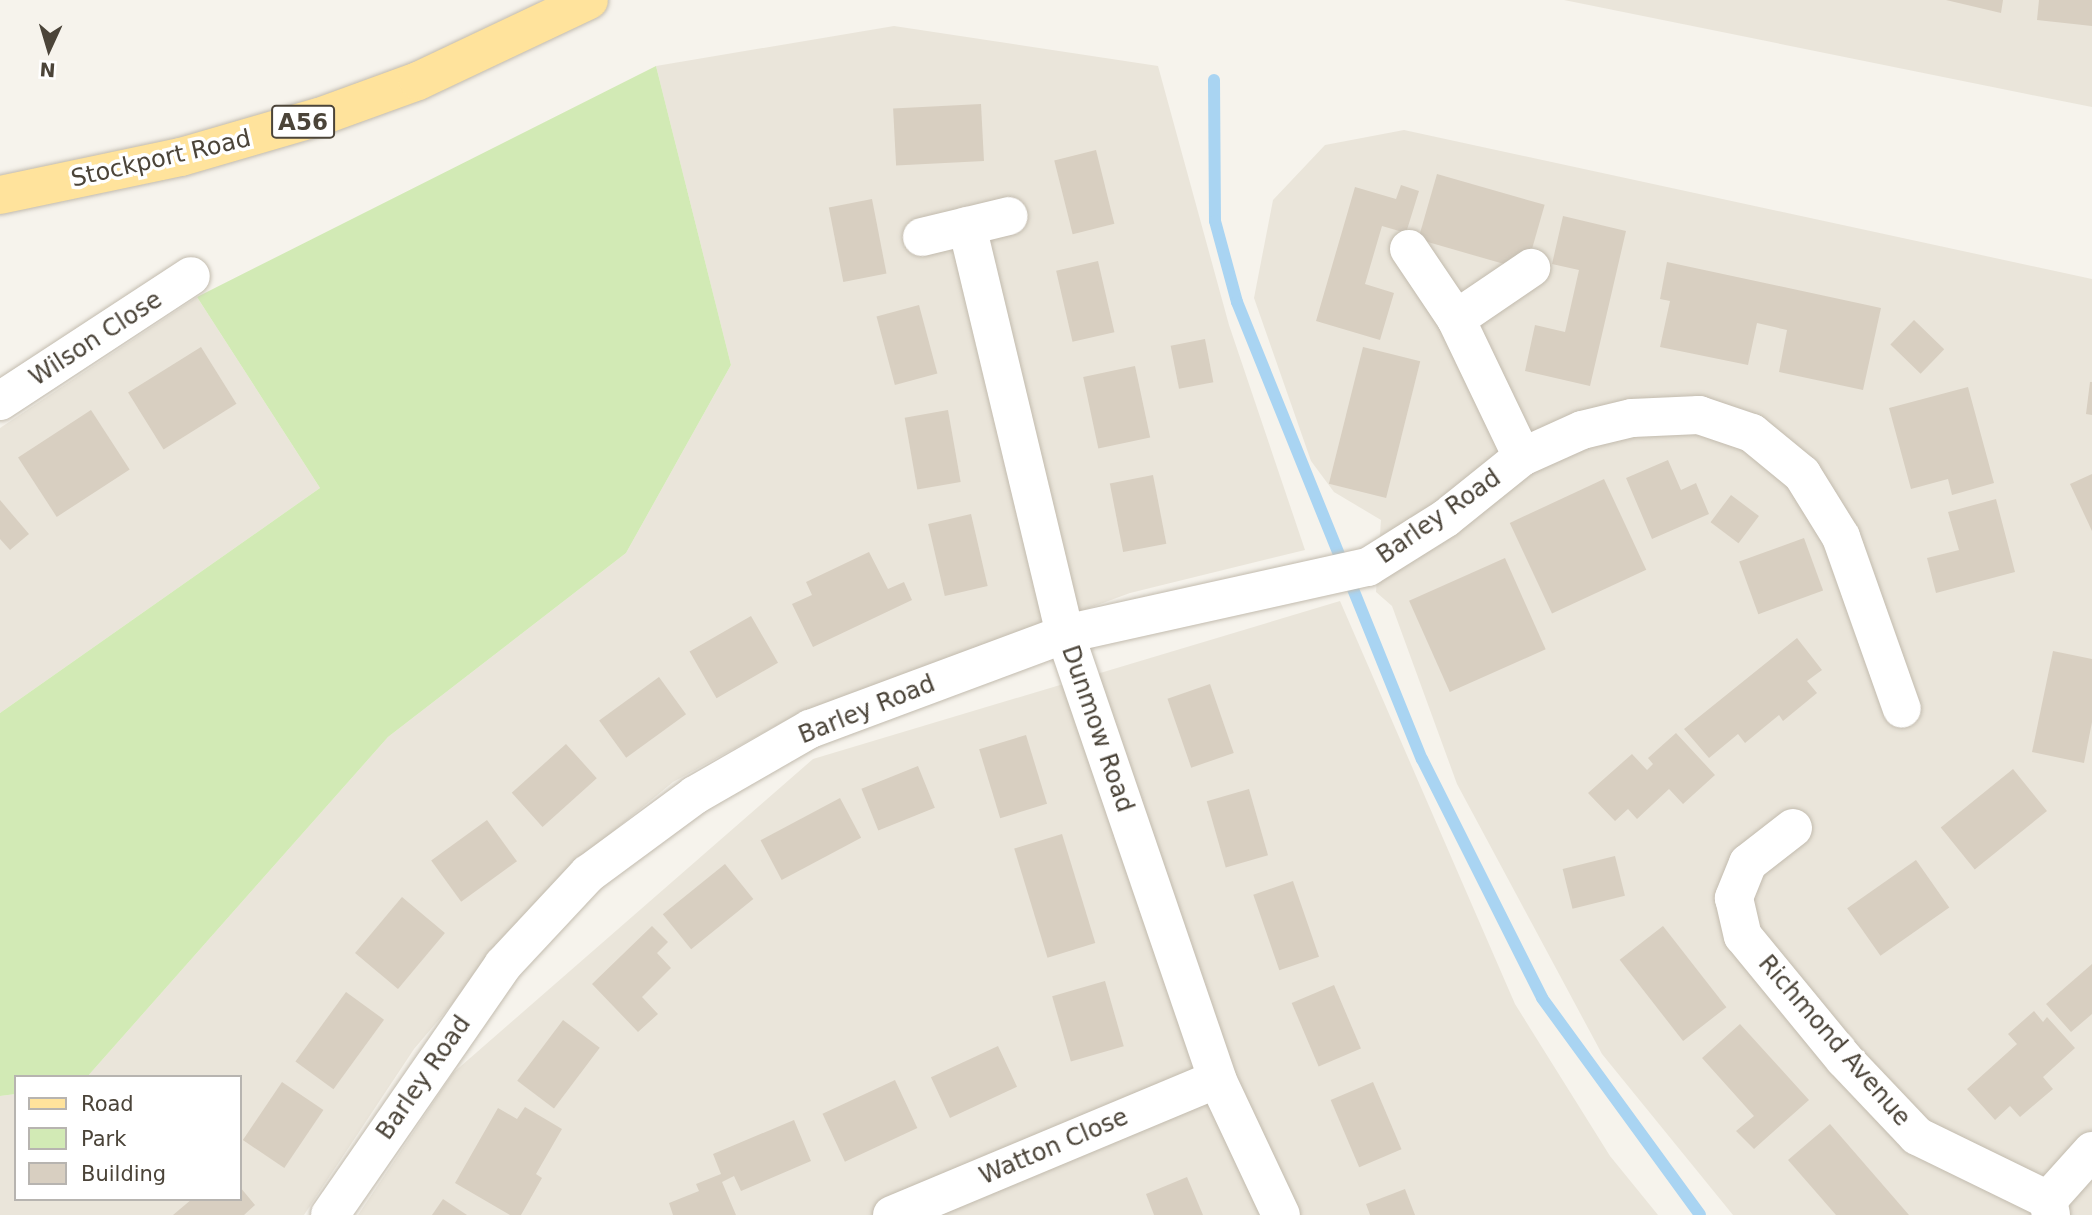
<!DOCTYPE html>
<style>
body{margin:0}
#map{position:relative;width:2092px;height:1215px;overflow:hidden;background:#f6f3ec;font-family:"DejaVu Sans",sans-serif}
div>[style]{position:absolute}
.residential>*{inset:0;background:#eae5da}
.green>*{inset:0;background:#d2eab5}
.stream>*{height:12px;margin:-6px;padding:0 6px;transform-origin:6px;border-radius:6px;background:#a9d4f2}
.building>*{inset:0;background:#d8cfc1;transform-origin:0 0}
.roads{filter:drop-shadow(0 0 2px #c2bbae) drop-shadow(0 0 2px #c2bbae)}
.minor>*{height:38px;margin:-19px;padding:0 19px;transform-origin:19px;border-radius:19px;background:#fff}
.major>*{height:38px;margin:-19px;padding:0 19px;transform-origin:19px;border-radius:19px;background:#ffe39c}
span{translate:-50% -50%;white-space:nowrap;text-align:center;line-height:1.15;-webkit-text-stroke:7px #fff;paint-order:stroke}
.shield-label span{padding:2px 5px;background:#fff;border:2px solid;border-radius:5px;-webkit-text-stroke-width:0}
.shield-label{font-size:23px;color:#4b4439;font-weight:700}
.street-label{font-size:24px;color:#4b4439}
.legend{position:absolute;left:14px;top:1075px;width:228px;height:126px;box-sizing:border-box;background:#fff;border:2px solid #b7b4b0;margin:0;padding:9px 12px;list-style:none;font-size:21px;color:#4b4439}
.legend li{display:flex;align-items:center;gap:14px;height:35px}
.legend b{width:35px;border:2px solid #b7b4b0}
.north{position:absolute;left:14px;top:14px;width:70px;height:70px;-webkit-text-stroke:5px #fff;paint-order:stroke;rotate:184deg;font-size:19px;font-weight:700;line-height:28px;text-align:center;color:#4b4439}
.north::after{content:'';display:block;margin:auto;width:24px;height:32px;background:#4b4439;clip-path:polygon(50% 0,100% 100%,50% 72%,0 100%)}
</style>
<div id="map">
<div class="residential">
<div style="clip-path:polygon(1564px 0,2092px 0,2092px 107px,2022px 93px)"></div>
<div style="clip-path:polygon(894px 26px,1158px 66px,1229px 325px,1305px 550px,1130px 593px,790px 718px,673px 782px,564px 872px,414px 1049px,304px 1215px,0 1215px,0 1096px,16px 1094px,16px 1199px,240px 1199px,240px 1077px,87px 1077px,388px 737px,626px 553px,731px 365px,656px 66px)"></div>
<div style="clip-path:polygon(1404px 130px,2092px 279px,2092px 1215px,1733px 1215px,1602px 1054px,1457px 784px,1392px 606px,1376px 592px,1381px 520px,1334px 492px,1311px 461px,1254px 298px,1273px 200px,1325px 145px)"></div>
<div style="clip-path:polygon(197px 297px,320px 488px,0 713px,0 428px)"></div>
<div style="clip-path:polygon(1340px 601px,1515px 1004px,1610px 1156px,1658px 1215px,358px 1215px,453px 1073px,813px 759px)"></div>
</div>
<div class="green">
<div style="clip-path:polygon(656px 66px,731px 365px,626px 553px,388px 737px,87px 1077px,16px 1077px,16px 1094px,0 1096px,0 713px,320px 488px,197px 297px)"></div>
</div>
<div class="stream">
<div style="left:1214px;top:80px;width:141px;rotate:89.6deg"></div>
<div style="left:1215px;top:221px;width:84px;rotate:74.8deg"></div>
<div style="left:1237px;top:302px;width:493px;rotate:68deg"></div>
<div style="left:1422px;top:759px;width:267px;rotate:63.3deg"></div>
<div style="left:1542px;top:998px;width:268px;rotate:53.9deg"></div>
</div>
<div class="building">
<div style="clip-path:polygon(1946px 0,2003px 0,2001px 13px)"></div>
<div style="clip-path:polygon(2039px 0,2092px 0,2092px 26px,2037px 20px)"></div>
<div style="left:981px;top:104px;width:57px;height:88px;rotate:87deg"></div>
<div style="left:1096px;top:150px;width:76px;height:43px;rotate:76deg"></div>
<div style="left:1437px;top:174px;width:112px;height:68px;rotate:16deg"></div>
<div style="clip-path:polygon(1401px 185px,1419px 191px,1406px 233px,1382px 226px,1365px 284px,1394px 293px,1380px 340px,1316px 321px,1355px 187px,1396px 199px)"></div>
<div style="left:872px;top:199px;width:76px;height:44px;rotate:79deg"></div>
<div style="clip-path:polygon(1563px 216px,1626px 231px,1590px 386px,1525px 371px,1535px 325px,1565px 332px,1579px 270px,1552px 264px)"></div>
<div style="left:1098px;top:261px;width:73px;height:43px;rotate:77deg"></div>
<div style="clip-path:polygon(1667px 262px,1881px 308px,1863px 390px,1779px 372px,1787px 330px,1757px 323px,1748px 365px,1660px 347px,1670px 301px,1660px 299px)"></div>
<div style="left:919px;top:305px;width:71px;height:44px;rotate:75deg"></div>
<div style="left:1914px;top:320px;width:42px;height:34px;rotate:44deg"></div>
<div style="left:1205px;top:339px;width:44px;height:35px;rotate:79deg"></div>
<div style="left:201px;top:347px;width:67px;height:86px;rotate:58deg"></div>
<div style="left:1363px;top:347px;width:59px;height:141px;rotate:14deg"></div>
<div style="left:1135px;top:366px;width:73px;height:53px;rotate:78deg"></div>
<div style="clip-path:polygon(2090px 382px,2092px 382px,2092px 415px,2086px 414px)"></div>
<div style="clip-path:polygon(1968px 387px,1994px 483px,1952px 495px,1948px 479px,1911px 489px,1889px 408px)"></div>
<div style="left:91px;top:410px;width:71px;height:87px;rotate:57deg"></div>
<div style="left:948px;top:410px;width:73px;height:44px;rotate:80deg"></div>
<div style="clip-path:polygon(1668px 460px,1681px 490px,1696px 483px,1709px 514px,1652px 539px,1626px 478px)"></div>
<div style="clip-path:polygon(2092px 474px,2092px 531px,2070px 484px)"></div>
<div style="left:1153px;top:475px;width:70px;height:44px;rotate:79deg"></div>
<div style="left:1604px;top:479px;width:100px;height:104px;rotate:65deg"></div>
<div style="left:1731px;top:495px;width:35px;height:34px;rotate:37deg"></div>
<div style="clip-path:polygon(1996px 499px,2015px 572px,1936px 593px,1927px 558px,1959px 550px,1948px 512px)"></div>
<div style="clip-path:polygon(0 500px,29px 534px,10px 550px,0 539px)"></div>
<div style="left:971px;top:514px;width:74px;height:44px;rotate:77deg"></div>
<div style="left:1804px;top:538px;width:56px;height:69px;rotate:70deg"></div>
<div style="clip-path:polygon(869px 552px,888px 589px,904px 582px,912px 600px,813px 647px,792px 604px,812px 595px,806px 582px)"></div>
<div style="left:1505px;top:558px;width:100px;height:105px;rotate:66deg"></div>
<div style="left:751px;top:616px;width:54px;height:71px;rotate:60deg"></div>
<div style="clip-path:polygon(1797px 638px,1822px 670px,1807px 681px,1817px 693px,1783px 721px,1779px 715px,1745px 743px,1738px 734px,1709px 758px,1684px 729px)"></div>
<div style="clip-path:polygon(2053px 651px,2092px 659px,2092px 722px,2084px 763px,2032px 752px)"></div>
<div style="left:659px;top:677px;width:46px;height:74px;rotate:54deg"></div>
<div style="left:1210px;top:684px;width:73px;height:45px;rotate:71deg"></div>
<div style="clip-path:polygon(1676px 733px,1715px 775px,1683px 804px,1669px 789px,1637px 819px,1628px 809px,1615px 821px,1588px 793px,1632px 754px,1647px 770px,1653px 764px,1648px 758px)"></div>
<div style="left:1026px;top:735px;width:72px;height:49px;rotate:73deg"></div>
<div style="left:566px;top:744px;width:46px;height:73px;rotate:48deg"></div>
<div style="left:918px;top:766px;width:45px;height:61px;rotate:68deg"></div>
<div style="left:2013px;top:769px;width:54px;height:93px;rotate:51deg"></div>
<div style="left:1249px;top:789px;width:69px;height:44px;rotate:74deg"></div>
<div style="left:840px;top:798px;width:45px;height:90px;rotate:62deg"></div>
<div style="left:487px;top:820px;width:51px;height:69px;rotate:54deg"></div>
<div style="left:1062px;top:834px;width:114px;height:50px;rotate:73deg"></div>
<div style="left:1615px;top:856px;width:41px;height:54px;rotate:76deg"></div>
<div style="left:1916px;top:860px;width:58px;height:84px;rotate:55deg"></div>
<div style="left:725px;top:864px;width:45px;height:80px;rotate:51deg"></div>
<div style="left:1293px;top:881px;width:80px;height:42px;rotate:71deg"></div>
<div style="left:402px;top:897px;width:56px;height:73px;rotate:40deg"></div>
<div style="clip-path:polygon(652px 926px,668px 942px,657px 953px,671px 968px,642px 997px,658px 1014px,638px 1032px,592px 984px)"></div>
<div style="left:1663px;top:926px;width:103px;height:55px;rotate:52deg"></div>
<div style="clip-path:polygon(2092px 964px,2092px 1014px,2071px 1032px,2046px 1004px)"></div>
<div style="left:1105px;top:981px;width:68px;height:55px;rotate:74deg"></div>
<div style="left:1334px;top:985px;width:69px;height:46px;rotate:67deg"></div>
<div style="left:346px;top:992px;width:47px;height:86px;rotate:36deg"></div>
<div style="clip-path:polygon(2034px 1011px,2043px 1022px,2047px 1017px,2075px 1048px,2043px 1077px,2053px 1089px,2020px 1117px,2010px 1106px,1995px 1120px,1967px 1089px,2017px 1044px,2008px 1034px)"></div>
<div style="left:563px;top:1020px;width:46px;height:76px;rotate:37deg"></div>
<div style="clip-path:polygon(1740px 1024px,1809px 1100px,1754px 1149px,1736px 1131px,1754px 1116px,1702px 1058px)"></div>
<div style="left:998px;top:1046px;width:45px;height:74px;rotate:65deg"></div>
<div style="left:895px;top:1080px;width:53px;height:80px;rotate:65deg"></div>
<div style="left:282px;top:1082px;width:50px;height:70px;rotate:34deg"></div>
<div style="left:1373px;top:1082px;width:73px;height:46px;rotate:67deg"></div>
<div style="clip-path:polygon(525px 1107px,562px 1129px,536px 1174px,542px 1178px,521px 1215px,510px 1215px,455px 1183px,498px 1108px,517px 1119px)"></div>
<div style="clip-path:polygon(794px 1120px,811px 1161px,741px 1191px,734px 1176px,722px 1182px,736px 1215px,673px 1215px,669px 1203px,699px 1191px,696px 1184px,721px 1174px,713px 1154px)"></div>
<div style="clip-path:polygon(1830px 1124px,1909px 1215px,1836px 1215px,1788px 1160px)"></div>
<div style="clip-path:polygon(1187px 1177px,1203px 1215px,1154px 1215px,1146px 1194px)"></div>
<div style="clip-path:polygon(240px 1187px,255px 1205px,244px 1215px,173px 1215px,192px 1199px,240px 1199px)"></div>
<div style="clip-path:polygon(1405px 1189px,1415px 1215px,1370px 1215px,1366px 1204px)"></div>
<div style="clip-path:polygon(443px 1199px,467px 1215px,432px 1215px)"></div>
</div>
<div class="roads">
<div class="minor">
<div style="left:967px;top:226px;width:420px;rotate:76.5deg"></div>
<div style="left:1065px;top:634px;width:470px;rotate:71.1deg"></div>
<div style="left:1217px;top:1079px;width:150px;rotate:64.8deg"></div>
<div style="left:922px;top:237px;width:89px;rotate:-13.6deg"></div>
<div style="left:1409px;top:249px;width:84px;rotate:56.1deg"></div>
<div style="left:1456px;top:319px;width:153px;rotate:64.4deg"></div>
<div style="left:1456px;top:319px;width:91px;rotate:-34.2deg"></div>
<div style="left:0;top:401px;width:228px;rotate:-33.2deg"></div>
<div style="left:1793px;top:828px;width:57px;rotate:142.1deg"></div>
<div style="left:1748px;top:863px;width:38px;rotate:112deg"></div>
<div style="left:1734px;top:898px;width:39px;rotate:77deg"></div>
<div style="left:1743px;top:936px;width:159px;rotate:50.6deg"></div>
<div style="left:1844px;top:1059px;width:106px;rotate:46.5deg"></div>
<div style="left:1917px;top:1136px;width:146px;rotate:26deg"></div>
<div style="left:330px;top:1215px;width:304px;rotate:-55.3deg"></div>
<div style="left:503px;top:965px;width:125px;rotate:-47deg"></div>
<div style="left:588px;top:874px;width:133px;rotate:-36.4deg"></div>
<div style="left:695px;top:795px;width:133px;rotate:-29.9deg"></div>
<div style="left:810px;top:729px;width:272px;rotate:-20.4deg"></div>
<div style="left:1065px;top:634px;width:310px;rotate:-12.5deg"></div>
<div style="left:1368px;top:567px;width:92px;rotate:-32.1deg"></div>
<div style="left:1446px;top:518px;width:97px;rotate:-38.8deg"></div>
<div style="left:1522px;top:457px;width:66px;rotate:-24.2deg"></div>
<div style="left:1582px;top:430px;width:51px;rotate:-13.5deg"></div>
<div style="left:1632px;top:418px;width:67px;rotate:-2.6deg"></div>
<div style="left:1699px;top:415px;width:56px;rotate:18.8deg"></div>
<div style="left:1752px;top:433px;width:65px;rotate:39.4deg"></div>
<div style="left:1802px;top:474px;width:74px;rotate:58.2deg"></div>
<div style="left:1841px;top:537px;width:182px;rotate:70.5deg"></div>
<div style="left:892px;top:1215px;width:352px;rotate:-22.7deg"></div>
<div style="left:2051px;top:1215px;width:15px;rotate:-101deg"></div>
<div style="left:2048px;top:1200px;width:66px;rotate:-48.1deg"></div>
</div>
<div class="major">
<div style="left:0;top:195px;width:185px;rotate:-11.9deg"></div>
<div style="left:181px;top:157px;width:144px;rotate:-16.2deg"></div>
<div style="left:319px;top:117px;width:105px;rotate:-20deg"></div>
<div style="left:418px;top:81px;width:189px;rotate:-25.3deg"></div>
</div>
</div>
<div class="shield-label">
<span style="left:303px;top:122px">A56</span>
</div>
<div class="street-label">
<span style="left:161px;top:159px;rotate:-13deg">Stockport Road</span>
<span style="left:96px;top:339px;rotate:-33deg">Wilson Close</span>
<span style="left:1439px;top:517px;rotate:-35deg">Barley Road</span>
<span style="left:867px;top:710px;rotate:-22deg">Barley Road</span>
<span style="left:1097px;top:729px;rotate:71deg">Dunmow Road</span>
<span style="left:1834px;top:1041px;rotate:49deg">Richmond Avenue</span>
<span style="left:424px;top:1078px;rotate:-55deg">Barley Road</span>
<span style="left:1054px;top:1147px;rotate:-23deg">Watton Close</span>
</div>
<ul class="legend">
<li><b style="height:9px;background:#ffe39c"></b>Road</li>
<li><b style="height:19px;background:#d2eab5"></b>Park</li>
<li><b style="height:19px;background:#d8cfc1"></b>Building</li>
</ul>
<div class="north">N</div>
</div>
